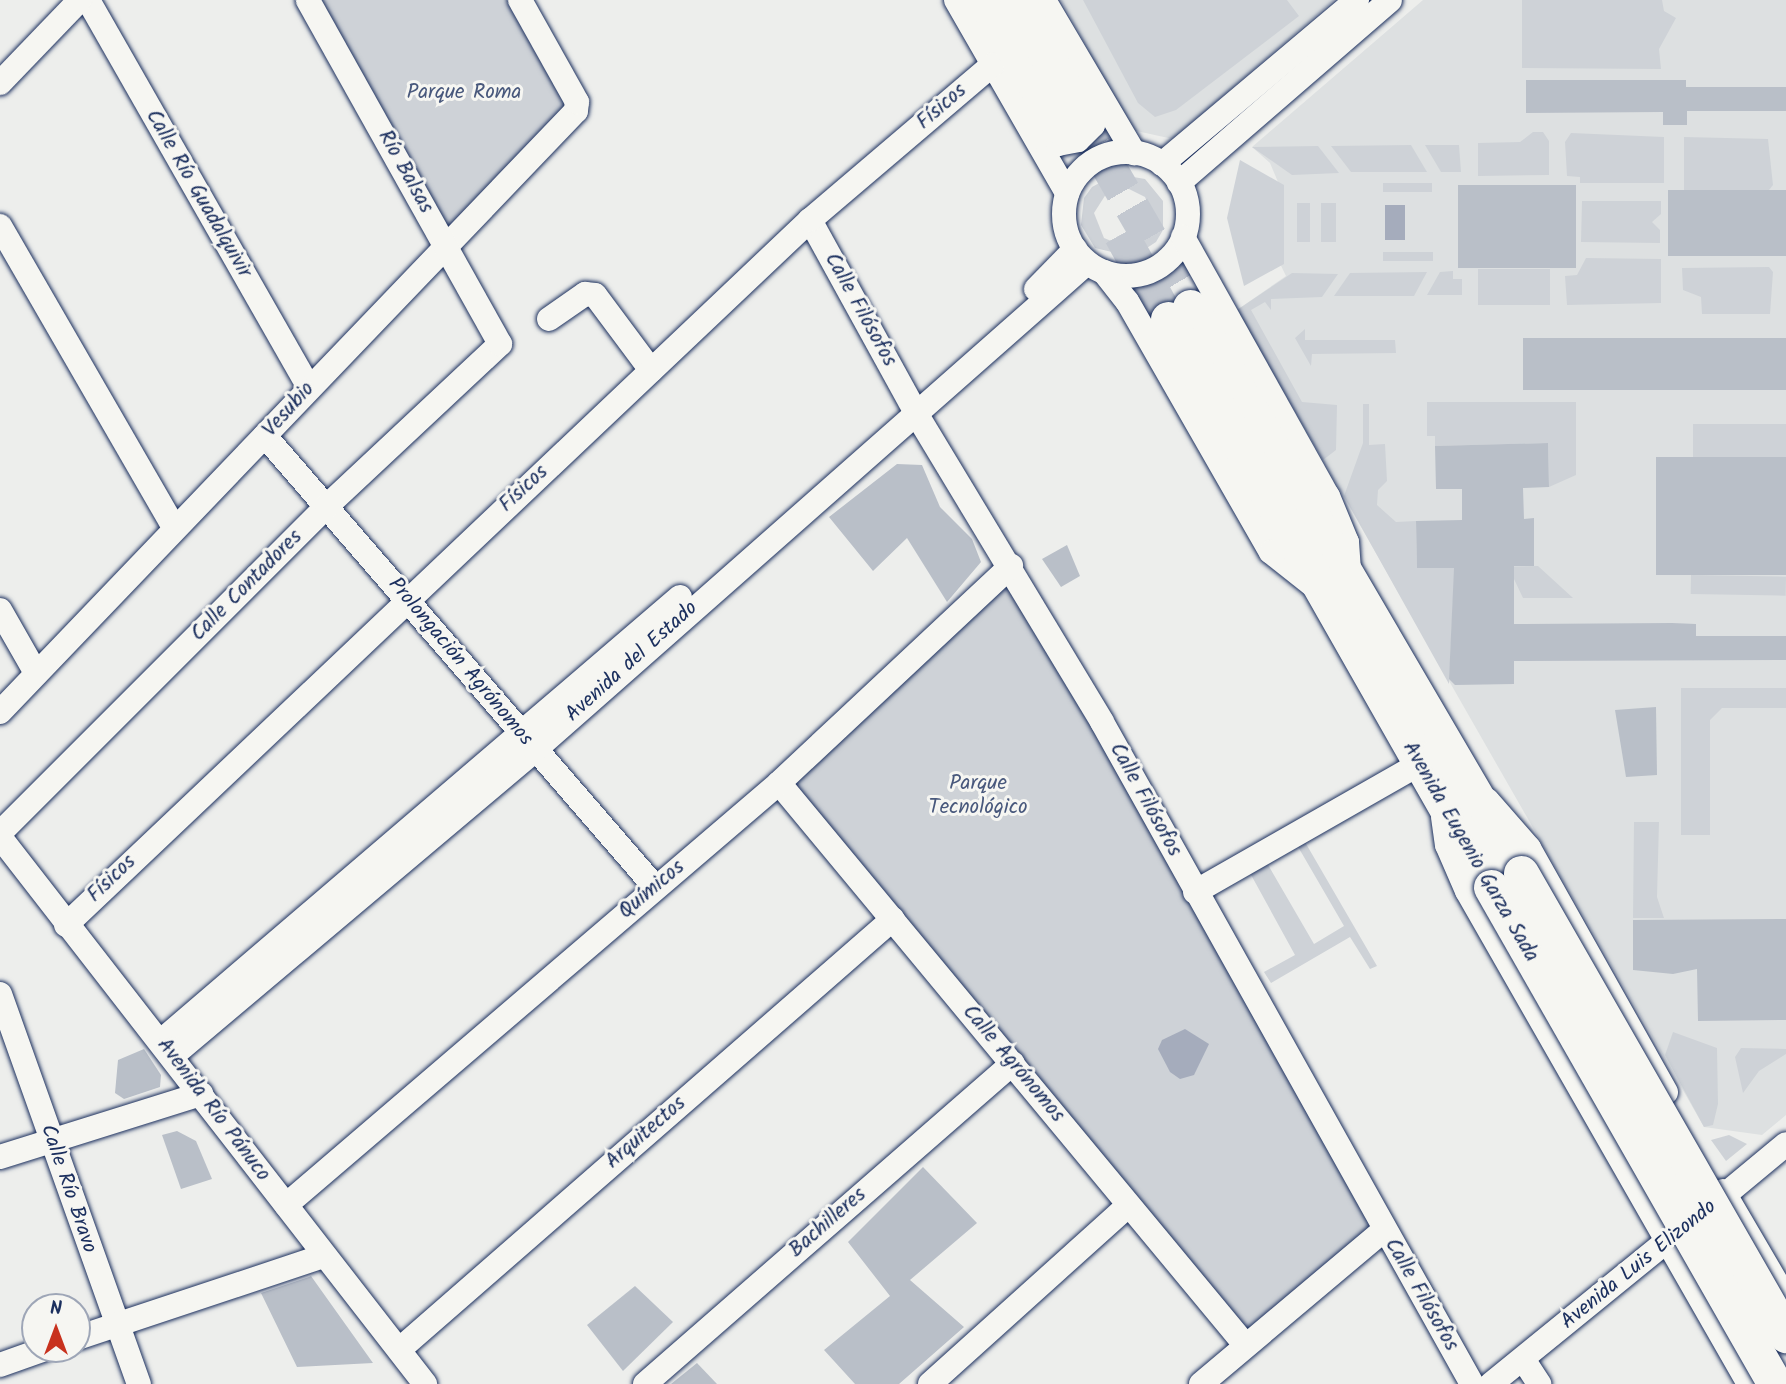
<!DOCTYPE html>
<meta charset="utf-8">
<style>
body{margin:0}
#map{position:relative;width:1786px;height:1384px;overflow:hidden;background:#edeeec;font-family:Kalam,sans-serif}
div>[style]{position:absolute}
.built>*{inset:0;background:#dde0e1}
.green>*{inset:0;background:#ced2d7;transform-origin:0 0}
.water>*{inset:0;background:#a5acbc;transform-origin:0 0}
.building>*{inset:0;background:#b9bfc8;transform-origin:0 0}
.highway-tunnel>*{height:35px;margin-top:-17.5px;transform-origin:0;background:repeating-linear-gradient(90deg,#c3c8d0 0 35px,transparent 0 53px)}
.roads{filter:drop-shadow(0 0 2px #1b2f5e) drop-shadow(0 0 2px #1b2f5e)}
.minor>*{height:24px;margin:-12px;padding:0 12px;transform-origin:12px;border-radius:12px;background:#f6f6f2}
.minor>.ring{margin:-12px;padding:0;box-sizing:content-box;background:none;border:24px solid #f6f6f2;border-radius:50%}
.highway>*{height:35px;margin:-17.5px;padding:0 17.5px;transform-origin:17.5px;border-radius:17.5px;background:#f6f6f2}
.bridges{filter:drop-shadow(0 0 2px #1b2f5e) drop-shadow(0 0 2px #1b2f5e)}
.highway-bridge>*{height:35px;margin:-17.5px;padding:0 17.5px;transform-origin:17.5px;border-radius:17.5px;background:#f6f6f2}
span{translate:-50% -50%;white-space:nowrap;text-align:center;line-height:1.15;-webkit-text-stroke:6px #f6f6f2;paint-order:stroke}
.park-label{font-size:21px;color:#48587c}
.street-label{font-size:21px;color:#1b2f5e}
.north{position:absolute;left:21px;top:1293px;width:70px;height:70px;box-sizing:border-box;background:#f6f6f2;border:2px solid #9ea6b7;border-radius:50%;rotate:0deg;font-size:19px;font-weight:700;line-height:28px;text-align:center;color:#1b2f5e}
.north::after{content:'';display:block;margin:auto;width:24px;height:32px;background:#c8321e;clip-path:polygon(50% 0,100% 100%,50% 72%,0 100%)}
</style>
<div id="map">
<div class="built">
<div style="clip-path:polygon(1061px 0,1334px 0,1173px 139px,1132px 130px)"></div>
<div style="clip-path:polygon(1423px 0,1786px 0,1786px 1115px,1762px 1135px,1704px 1127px,1237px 310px,1286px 276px,1272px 247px,1270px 207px,1278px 182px,1270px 163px,1252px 147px)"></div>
</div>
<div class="green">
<div style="clip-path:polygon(307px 0,518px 0,577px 108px,445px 243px)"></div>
<div style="clip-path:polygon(1083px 0,1287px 0,1299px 16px,1176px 110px,1155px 117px,1138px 103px)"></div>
<div style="clip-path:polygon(1522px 0,1662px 0,1664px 11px,1676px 18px,1659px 49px,1661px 69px,1522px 68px)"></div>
<div style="clip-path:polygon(1533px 132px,1543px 132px,1549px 141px,1549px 175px,1478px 176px,1478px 143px,1520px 142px)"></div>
<div style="clip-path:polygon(1571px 133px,1664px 137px,1664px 183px,1580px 183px,1580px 177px,1567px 176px,1565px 142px)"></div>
<div style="clip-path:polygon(1684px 137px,1768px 139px,1773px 185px,1769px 190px,1684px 190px)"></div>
<div style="clip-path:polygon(1411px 145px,1427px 172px,1351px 172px,1331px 146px)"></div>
<div style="clip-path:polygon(1425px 145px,1459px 145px,1461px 172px,1441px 172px)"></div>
<div style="clip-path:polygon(1318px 146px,1339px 173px,1292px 175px,1252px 147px)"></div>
<div style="clip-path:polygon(1240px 160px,1284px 185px,1284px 264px,1244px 286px,1227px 218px)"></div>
<div style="clip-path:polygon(evenodd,1116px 174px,1145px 179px,1163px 201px,1163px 230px,1156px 242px,1133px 257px,1095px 248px,1081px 225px,1084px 198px,1092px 187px,1116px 174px,1127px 188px,1145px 197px,1152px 215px,1146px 234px,1121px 245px,1104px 238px,1094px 213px,1108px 191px,1127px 188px)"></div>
<div style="left:1432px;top:183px;width:9px;height:49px;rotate:90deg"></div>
<div style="clip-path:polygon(1582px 201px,1661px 201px,1661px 214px,1652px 222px,1660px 230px,1660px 243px,1581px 242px)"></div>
<div style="left:1297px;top:203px;width:13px;height:39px"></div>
<div style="left:1321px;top:203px;width:15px;height:39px"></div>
<div style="left:1383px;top:252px;width:50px;height:9px"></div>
<div style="clip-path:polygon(1586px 258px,1661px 259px,1661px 303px,1567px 305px,1565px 276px,1577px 275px)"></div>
<div style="clip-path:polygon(1769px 267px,1773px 272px,1770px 314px,1702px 314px,1701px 297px,1683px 290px,1682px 268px)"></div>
<div style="left:1478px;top:269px;width:72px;height:36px"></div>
<div style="clip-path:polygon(1453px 271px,1453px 279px,1462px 279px,1462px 295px,1427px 295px,1440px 272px)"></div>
<div style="clip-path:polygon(1427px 272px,1414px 296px,1334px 296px,1350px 273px)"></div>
<div style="clip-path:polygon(1292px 273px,1338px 274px,1322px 297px,1271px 299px,1271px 310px,1265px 302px,1251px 310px,1302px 402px,1337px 405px,1336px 450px,1323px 460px,1237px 310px)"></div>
<div style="clip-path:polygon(1305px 329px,1305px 340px,1395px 340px,1396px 353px,1312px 354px,1311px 366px,1295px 338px)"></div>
<div style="clip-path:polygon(1427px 402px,1576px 402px,1576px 475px,1549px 487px,1548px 443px,1435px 446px,1435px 436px,1427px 436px)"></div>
<div style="clip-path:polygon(1363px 404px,1369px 404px,1369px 445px,1385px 444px,1387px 481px,1378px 490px,1377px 505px,1396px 522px,1416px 521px,1417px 568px,1538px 566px,1573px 598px,1523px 598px,1514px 579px,1454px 579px,1449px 684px,1344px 496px,1363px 443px)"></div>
<div style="left:1693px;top:424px;width:93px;height:33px"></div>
<div style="clip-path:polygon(1011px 566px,1382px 1232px,1248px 1344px,779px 783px)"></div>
<div style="left:1691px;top:575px;width:95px;height:19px;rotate:1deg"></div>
<div style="clip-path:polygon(1681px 688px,1786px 688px,1786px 708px,1722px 708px,1710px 720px,1710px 835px,1681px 835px)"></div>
<div style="clip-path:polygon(1634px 822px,1659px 822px,1657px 897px,1664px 918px,1633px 918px)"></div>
<div style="clip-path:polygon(1305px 842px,1377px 966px,1370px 969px,1350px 937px,1271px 983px,1264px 972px,1295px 955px,1250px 873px,1267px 863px,1314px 944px,1344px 926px,1297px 845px)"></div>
<div style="clip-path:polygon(1673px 1032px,1717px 1048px,1718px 1104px,1713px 1125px,1704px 1127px,1665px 1055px)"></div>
<div style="clip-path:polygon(1741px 1048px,1786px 1049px,1786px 1054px,1759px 1071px,1743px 1093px,1735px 1057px)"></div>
<div style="clip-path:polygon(1729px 1135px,1747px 1144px,1726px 1161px,1711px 1140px)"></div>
</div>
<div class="water">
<div style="left:1385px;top:205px;width:20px;height:35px"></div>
<div style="clip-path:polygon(1185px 1029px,1209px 1044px,1194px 1075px,1180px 1079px,1170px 1072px,1158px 1049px,1162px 1040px)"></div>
</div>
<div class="building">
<div style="clip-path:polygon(1526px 80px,1686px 80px,1686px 87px,1786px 87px,1786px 111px,1687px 111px,1687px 125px,1663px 125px,1663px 112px,1526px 113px)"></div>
<div style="left:1458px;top:185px;width:118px;height:83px"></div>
<div style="left:1668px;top:190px;width:118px;height:66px"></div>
<div style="left:1786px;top:338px;width:52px;height:263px;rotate:90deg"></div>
<div style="clip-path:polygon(1548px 443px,1549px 487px,1523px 488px,1524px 519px,1534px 518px,1534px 566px,1514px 566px,1514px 624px,1672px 623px,1696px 624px,1696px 636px,1786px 636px,1786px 660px,1514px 661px,1514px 684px,1455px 685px,1449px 679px,1454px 568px,1417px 568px,1416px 521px,1462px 520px,1462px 489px,1436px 489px,1435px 446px)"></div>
<div style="left:1656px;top:457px;width:130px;height:118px"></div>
<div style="clip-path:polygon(897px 464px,922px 465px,940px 507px,972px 539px,981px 562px,947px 602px,907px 538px,873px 571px,829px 517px)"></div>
<div style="clip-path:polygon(1067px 545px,1080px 576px,1061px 587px,1042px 559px)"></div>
<div style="clip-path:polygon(1656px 707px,1657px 775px,1626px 777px,1615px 710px)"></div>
<div style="clip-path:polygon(1786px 919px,1786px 1020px,1698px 1021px,1697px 969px,1673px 974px,1633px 970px,1633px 920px)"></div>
<div style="clip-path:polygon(144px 1049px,161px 1075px,160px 1087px,124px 1099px,115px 1093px,118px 1060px)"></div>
<div style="clip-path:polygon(177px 1131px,196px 1141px,212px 1179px,181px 1189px,162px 1135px)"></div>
<div style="clip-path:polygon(923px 1167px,977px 1223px,910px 1280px,964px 1327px,899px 1384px,855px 1384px,824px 1350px,890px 1296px,848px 1242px)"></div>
<div style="clip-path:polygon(309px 1277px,311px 1276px,373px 1363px,297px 1367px,261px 1293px)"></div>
<div style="clip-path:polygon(635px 1286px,673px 1322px,623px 1371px,587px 1325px)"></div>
<div style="clip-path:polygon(697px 1363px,717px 1384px,671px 1384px)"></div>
</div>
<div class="highway-tunnel">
<div style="left:1079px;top:115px;width:222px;rotate:60deg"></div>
<div style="left:1121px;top:234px;width:97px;rotate:61.1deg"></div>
</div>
<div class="roads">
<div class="minor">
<div style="left:88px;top:0;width:446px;rotate:60.3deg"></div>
<div style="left:956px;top:0;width:223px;rotate:60.1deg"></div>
<div style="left:1044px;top:0;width:178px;rotate:59.5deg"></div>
<div style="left:0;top:83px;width:115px;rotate:-46.1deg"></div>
<div style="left:1034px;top:134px;width:26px;rotate:23deg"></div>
<div style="left:1058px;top:144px;width:20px;rotate:-11deg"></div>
<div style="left:1078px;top:140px;width:21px;rotate:-45deg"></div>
<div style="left:1093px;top:125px;width:29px;rotate:-78deg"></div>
<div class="ring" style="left:1064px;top:152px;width:100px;height:100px"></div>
<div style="left:1162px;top:164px;width:255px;rotate:-40.1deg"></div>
<div style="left:1179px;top:183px;width:279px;rotate:-40.9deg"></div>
<div style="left:810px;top:220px;width:222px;rotate:61.2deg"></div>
<div style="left:917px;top:415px;width:358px;rotate:58.9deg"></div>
<div style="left:1102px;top:722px;width:758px;rotate:60.8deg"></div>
<div style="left:0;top:226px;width:348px;rotate:60deg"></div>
<div style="left:1183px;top:237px;width:297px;rotate:60.8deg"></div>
<div style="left:1328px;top:496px;width:50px;rotate:67.6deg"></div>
<div style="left:1347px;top:542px;width:30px;rotate:86deg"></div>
<div style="left:1104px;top:272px;width:37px;rotate:52deg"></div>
<div style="left:1127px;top:301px;width:289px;rotate:60.2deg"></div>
<div style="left:1271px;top:552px;width:61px;rotate:38.4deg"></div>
<div style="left:1036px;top:289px;width:56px;rotate:-45.7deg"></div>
<div style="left:549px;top:319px;width:44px;rotate:-34.8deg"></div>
<div style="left:585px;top:294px;width:10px;rotate:6deg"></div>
<div style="left:595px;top:295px;width:94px;rotate:53.3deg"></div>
<div style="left:265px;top:436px;width:596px;rotate:49.15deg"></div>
<div style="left:0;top:610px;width:73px;rotate:60.3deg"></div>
<div style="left:0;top:712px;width:832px;rotate:-46.22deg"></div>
<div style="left:576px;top:111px;width:9px;rotate:-84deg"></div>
<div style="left:577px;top:102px;width:117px;rotate:-119.2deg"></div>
<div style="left:779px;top:783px;width:731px;rotate:50.32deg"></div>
<div style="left:1487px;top:800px;width:64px;rotate:48.8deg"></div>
<div style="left:1529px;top:848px;width:280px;rotate:60.7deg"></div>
<div style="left:1443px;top:817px;width:28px;rotate:82deg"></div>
<div style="left:1447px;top:845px;width:50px;rotate:66.5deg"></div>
<div style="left:1467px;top:891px;width:568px;rotate:60.23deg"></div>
<div style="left:0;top:833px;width:462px;rotate:-45deg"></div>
<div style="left:327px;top:506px;width:237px;rotate:-43.1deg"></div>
<div style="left:500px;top:344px;width:394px;rotate:-119.2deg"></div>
<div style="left:0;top:837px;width:693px;rotate:52.15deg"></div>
<div style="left:1195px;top:892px;width:257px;rotate:-29.7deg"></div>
<div style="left:66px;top:925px;width:1025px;rotate:-43.46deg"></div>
<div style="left:810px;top:220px;width:239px;rotate:-40.4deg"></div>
<div style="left:0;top:994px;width:414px;rotate:70.4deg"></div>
<div style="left:161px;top:1041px;width:683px;rotate:-40.55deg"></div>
<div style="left:172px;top:1056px;width:475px;rotate:-40.1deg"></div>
<div style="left:535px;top:750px;width:736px;rotate:-41.42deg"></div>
<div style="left:0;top:1157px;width:211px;rotate:-17.4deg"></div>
<div style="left:1723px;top:1191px;width:125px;rotate:59.7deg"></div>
<div style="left:1715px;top:1203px;width:92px;rotate:-39.7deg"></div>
<div style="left:286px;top:1205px;width:649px;rotate:-40.56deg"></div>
<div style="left:779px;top:783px;width:318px;rotate:-43.1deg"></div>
<div style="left:77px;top:1338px;width:260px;rotate:-18.4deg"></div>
<div style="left:400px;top:1349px;width:654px;rotate:-41.1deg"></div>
<div style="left:1523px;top:1359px;width:30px;rotate:57deg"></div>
<div style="left:0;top:1365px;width:48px;rotate:-19.6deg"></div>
<div style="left:645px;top:1384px;width:488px;rotate:-41.1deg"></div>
<div style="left:930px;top:1384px;width:266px;rotate:-42deg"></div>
<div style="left:1201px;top:1384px;width:239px;rotate:-40.1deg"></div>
<div style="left:1491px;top:1384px;width:241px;rotate:-39.1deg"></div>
</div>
<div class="highway">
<div style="left:984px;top:0;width:149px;rotate:58.8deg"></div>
<div style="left:1017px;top:0;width:131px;rotate:61.7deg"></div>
<div style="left:1190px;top:307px;width:656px;rotate:59.68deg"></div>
<div style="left:1168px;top:319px;width:653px;rotate:60.37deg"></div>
</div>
</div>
<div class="bridges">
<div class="highway-bridge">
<div style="left:1521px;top:873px;width:533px;rotate:60.16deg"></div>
<div style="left:1491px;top:887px;width:572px;rotate:60.26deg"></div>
</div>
</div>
<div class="park-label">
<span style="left:464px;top:93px">Parque Roma</span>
<span style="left:978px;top:796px">Parque<br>Tecnológico</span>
</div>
<div class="street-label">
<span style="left:942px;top:107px;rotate:-41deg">Físicos</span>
<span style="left:405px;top:172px;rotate:61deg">Río Balsas</span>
<span style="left:198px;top:194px;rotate:60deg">Calle Río Guadalquivir</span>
<span style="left:860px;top:310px;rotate:61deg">Calle Filósofos</span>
<span style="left:289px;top:410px;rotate:-48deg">Vesubio</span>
<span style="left:524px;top:489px;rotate:-43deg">Físicos</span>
<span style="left:247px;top:586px;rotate:-45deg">Calle Contadores</span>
<span style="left:460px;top:662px;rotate:50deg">Prolongación Agrónomos</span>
<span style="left:632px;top:662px;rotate:-42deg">Avenida del Estado</span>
<span style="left:1145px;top:800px;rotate:61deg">Calle Filósofos</span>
<span style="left:1470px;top:852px;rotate:60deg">Avenida Eugenio Garza Sada</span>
<span style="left:112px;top:879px;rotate:-44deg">Físicos</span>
<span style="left:652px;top:890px;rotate:-40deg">Químicos</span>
<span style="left:1013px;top:1064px;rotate:50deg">Calle Agrónomos</span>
<span style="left:213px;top:1110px;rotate:53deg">Avenida Río Pánuco</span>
<span style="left:646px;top:1133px;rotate:-41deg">Arquitectos</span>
<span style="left:68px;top:1189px;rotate:71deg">Calle Río Bravo</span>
<span style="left:828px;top:1223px;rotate:-41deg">Bachilleres</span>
<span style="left:1639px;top:1265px;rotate:-39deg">Avenida Luis Elizondo</span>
<span style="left:1421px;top:1295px;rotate:60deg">Calle Filósofos</span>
</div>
<div class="north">N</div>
</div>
